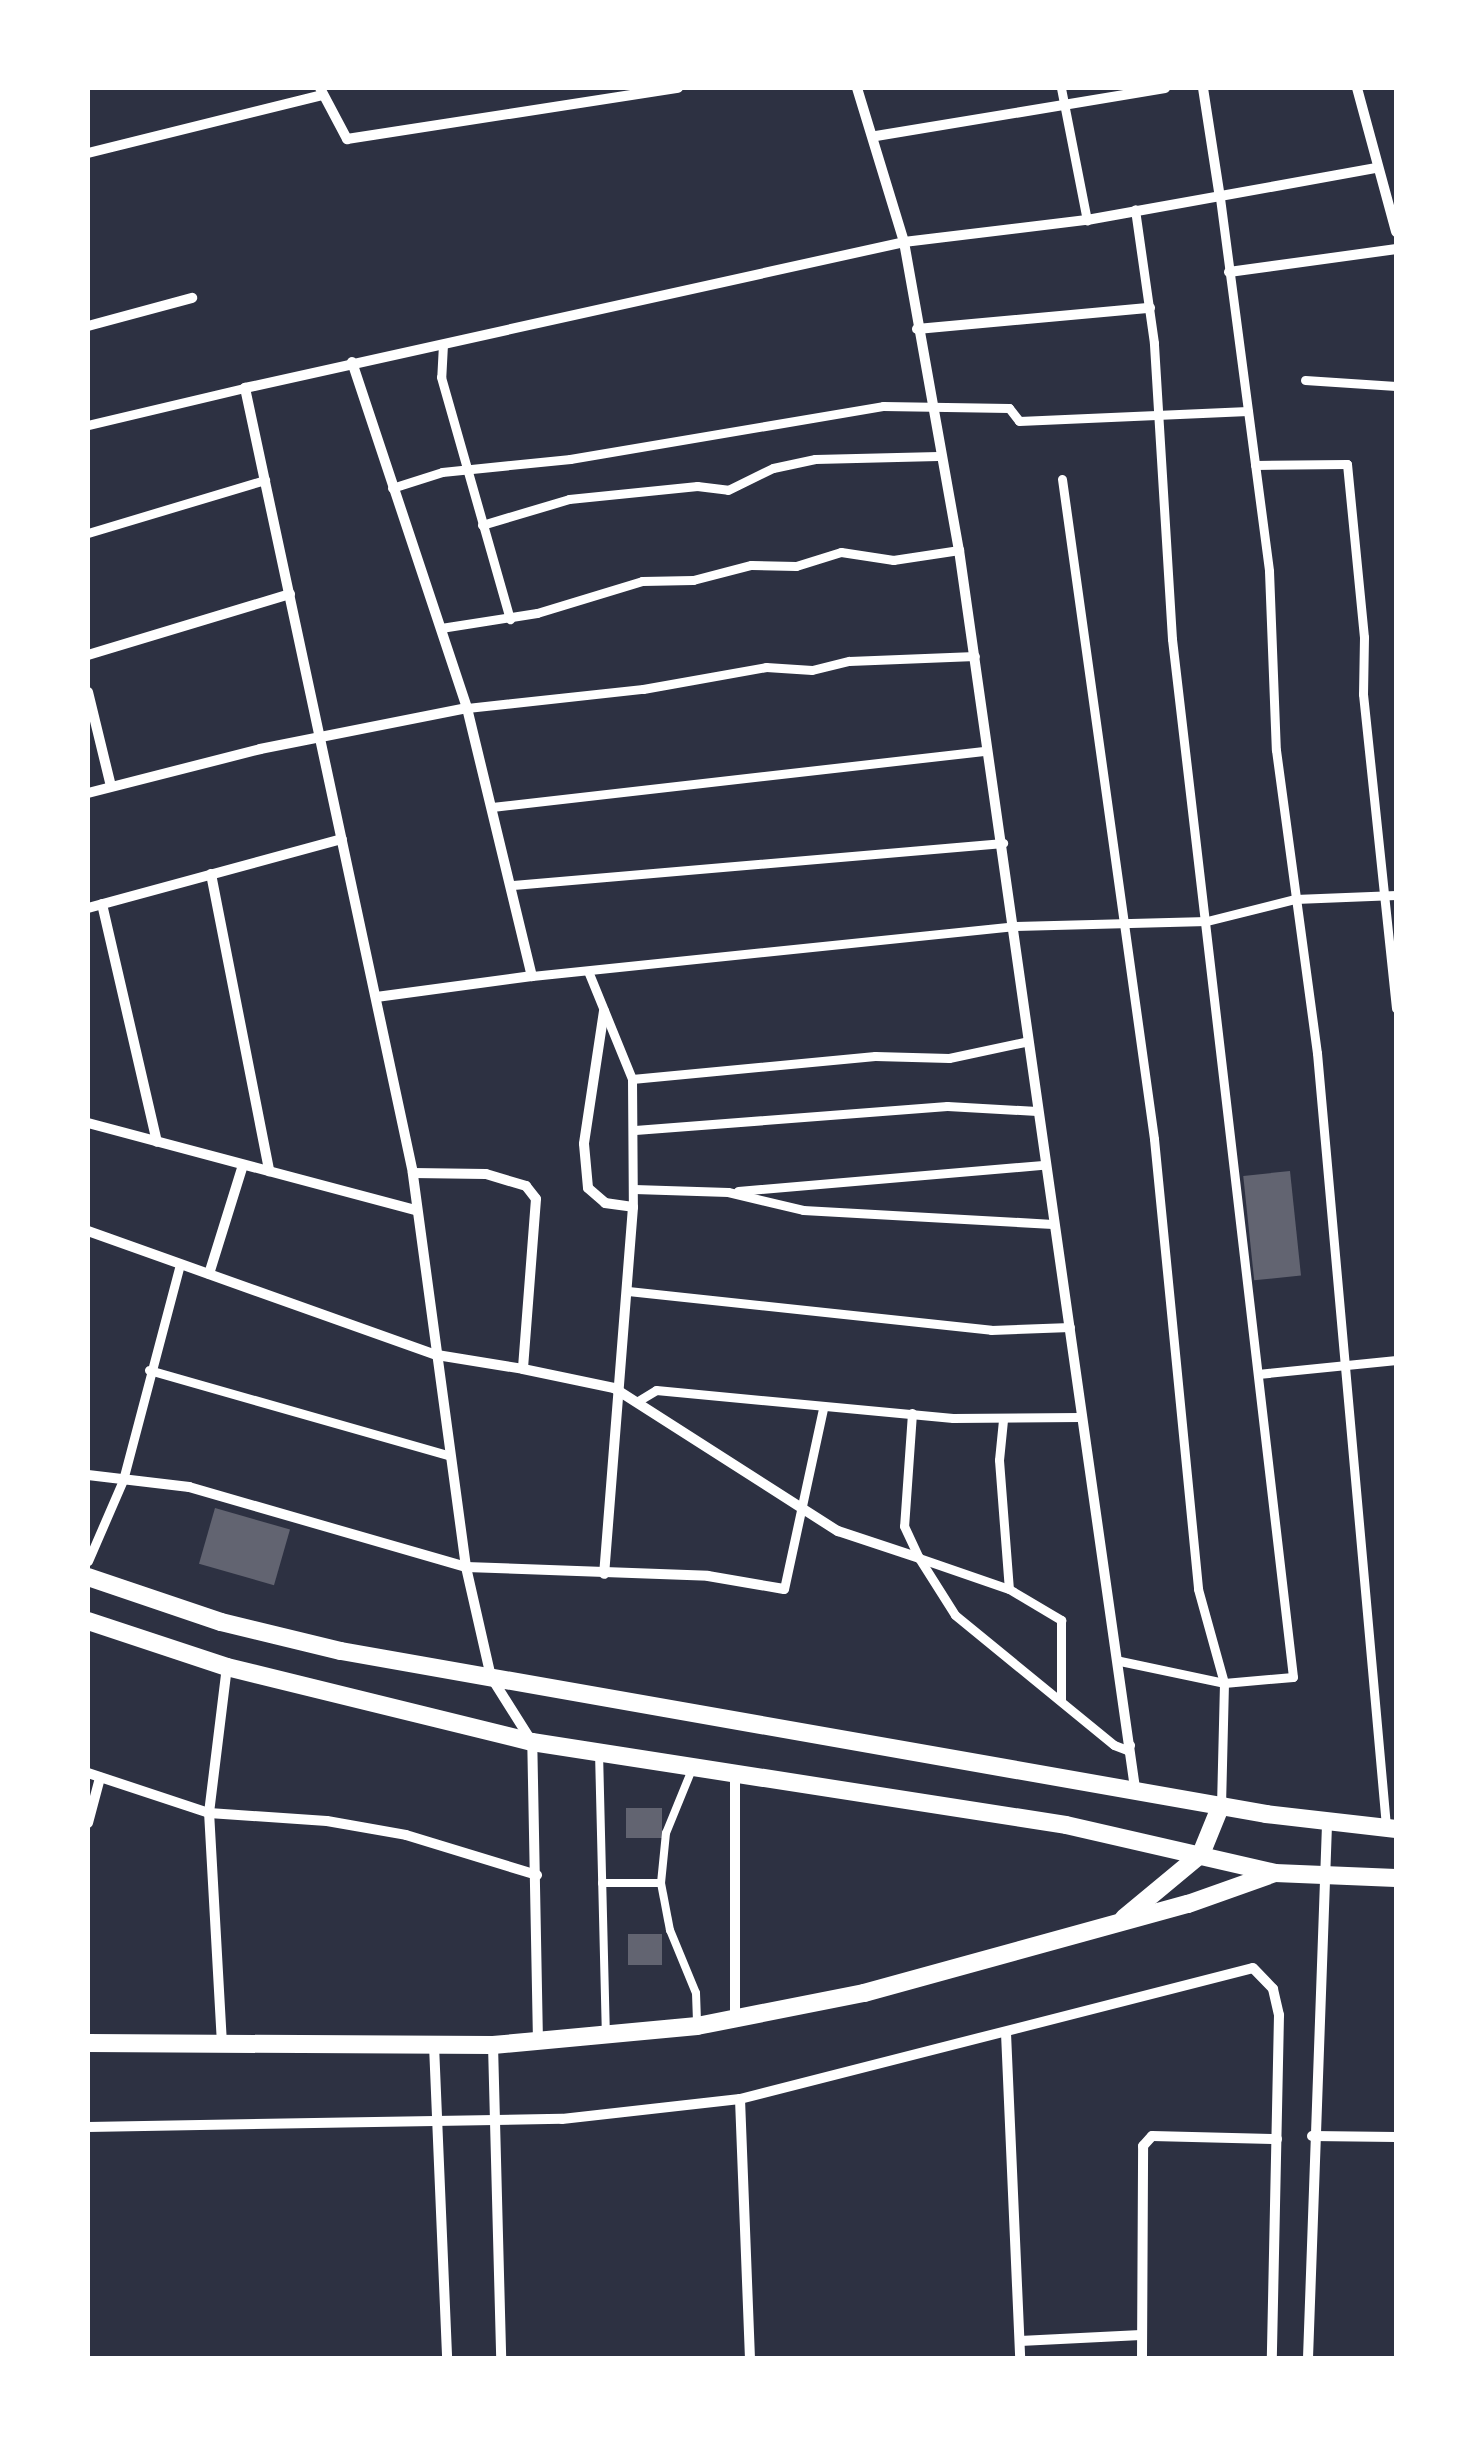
<!DOCTYPE html>
<style>
body{margin:0}
#map{position:relative;width:1484px;height:2446px;overflow:hidden;background:#2d3142;font-family:"Noto Serif",serif}
div>[style]{position:absolute}
.building>*{inset:0;background:#626471;transform-origin:0 0}
.service>*{height:8px;margin:-4px;padding:0 4px;transform-origin:4px;border-radius:4px;background:#fff}
.pedestrian>*{height:9px;margin:-4.5px;padding:0 4.5px;transform-origin:4.5px;border-radius:4.5px;background:#fff}
.minor>*{height:10px;margin:-5px;padding:0 5px;transform-origin:5px;border-radius:5px;background:#fff}
.tertiary>*{height:18px;margin:-9px;padding:0 9px;transform-origin:9px;border-radius:9px;background:#fff}
span{translate:-50% -50%;white-space:nowrap;text-align:center;line-height:1.15;-webkit-text-stroke:8px #fff;paint-order:stroke}
.frame{position:absolute;inset:0;border:90px solid #fff;pointer-events:none}
</style>
<div id="map">
<div class="building">
<div style="left:1290px;top:1171px;width:105px;height:47px;rotate:84deg"></div>
<div style="left:215px;top:1508px;width:78px;height:58px;rotate:16deg"></div>
<div style="left:626px;top:1808px;width:36px;height:30px"></div>
<div style="left:628px;top:1934px;width:34px;height:31px"></div>
</div>
<div class="service">
<div style="left:599px;top:1752px;width:281px;rotate:88.6deg"></div>
<div style="left:693px;top:1767px;width:71px;rotate:112.2deg"></div>
<div style="left:666px;top:1833px;width:50px;rotate:95.7deg"></div>
<div style="left:661px;top:1883px;width:48px;rotate:79.2deg"></div>
<div style="left:670px;top:1930px;width:68px;rotate:67.6deg"></div>
<div style="left:696px;top:1993px;width:32px;rotate:88deg"></div>
<div style="left:602px;top:1883px;width:59px"></div>
</div>
<div class="pedestrian">
<div style="left:1061px;top:88px;width:135px;rotate:78.9deg"></div>
<div style="left:1220px;top:198px;width:376px;rotate:82.5deg"></div>
<div style="left:1269px;top:571px;width:179px;rotate:87.8deg"></div>
<div style="left:1276px;top:750px;width:306px;rotate:82.3deg"></div>
<div style="left:1317px;top:1053px;width:776px;rotate:84.9deg"></div>
<div style="left:443px;top:344px;width:33px;rotate:93deg"></div>
<div style="left:441px;top:377px;width:252px;rotate:74.1deg"></div>
<div style="left:1305px;top:380px;width:91px;rotate:3.8deg"></div>
<div style="left:88px;top:425px;width:161px;rotate:-13.3deg"></div>
<div style="left:1255px;top:465px;width:92px;rotate:-0.6deg"></div>
<div style="left:1347px;top:464px;width:174px;rotate:84.4deg"></div>
<div style="left:1364px;top:637px;width:57px;rotate:91deg"></div>
<div style="left:1363px;top:694px;width:316px;rotate:84deg"></div>
<div style="left:1062px;top:479px;width:666px;rotate:82.06deg"></div>
<div style="left:1154px;top:1139px;width:452px;rotate:84.4deg"></div>
<div style="left:1198px;top:1589px;width:98px;rotate:74.5deg"></div>
<div style="left:1224px;top:1683px;width:122px;rotate:91.4deg"></div>
<div style="left:392px;top:488px;width:52px;rotate:-17.7deg"></div>
<div style="left:442px;top:472px;width:129px;rotate:-5.8deg"></div>
<div style="left:570px;top:459px;width:317px;rotate:-9.6deg"></div>
<div style="left:883px;top:406px;width:126px;rotate:0.9deg"></div>
<div style="left:1009px;top:408px;width:16px;rotate:52deg"></div>
<div style="left:1019px;top:421px;width:229px;rotate:-2.5deg"></div>
<div style="left:482px;top:525px;width:91px;rotate:-16.6deg"></div>
<div style="left:569px;top:499px;width:129px;rotate:-5.8deg"></div>
<div style="left:697px;top:486px;width:31px;rotate:7deg"></div>
<div style="left:728px;top:490px;width:50px;rotate:-26.1deg"></div>
<div style="left:773px;top:468px;width:43px;rotate:-12.1deg"></div>
<div style="left:815px;top:459px;width:123px;rotate:-1.4deg"></div>
<div style="left:88px;top:533px;width:185px;rotate:-16.7deg"></div>
<div style="left:441px;top:628px;width:97px;rotate:-8.9deg"></div>
<div style="left:537px;top:613px;width:110px;rotate:-16.9deg"></div>
<div style="left:642px;top:581px;width:51px;rotate:-1.1deg"></div>
<div style="left:693px;top:580px;width:60px;rotate:-14.5deg"></div>
<div style="left:751px;top:565px;width:45px;rotate:1.3deg"></div>
<div style="left:796px;top:566px;width:47px;rotate:-17.3deg"></div>
<div style="left:841px;top:552px;width:53px;rotate:8.7deg"></div>
<div style="left:893px;top:560px;width:67px;rotate:-8.6deg"></div>
<div style="left:467px;top:708px;width:177px;rotate:-6.2deg"></div>
<div style="left:643px;top:689px;width:125px;rotate:-10.1deg"></div>
<div style="left:766px;top:667px;width:46px;rotate:3.7deg"></div>
<div style="left:812px;top:670px;width:38px;rotate:-14deg"></div>
<div style="left:849px;top:661px;width:126px;rotate:-2.3deg"></div>
<div style="left:492px;top:807px;width:497px;rotate:-6.5deg"></div>
<div style="left:513px;top:885px;width:492px;rotate:-4.9deg"></div>
<div style="left:588px;top:971px;width:117px;rotate:67.8deg"></div>
<div style="left:632px;top:1079px;width:128px;rotate:89.6deg"></div>
<div style="left:532px;top:976px;width:483px;rotate:-5.9deg"></div>
<div style="left:1012px;top:926px;width:195px;rotate:-1.5deg"></div>
<div style="left:1207px;top:921px;width:91px;rotate:-14deg"></div>
<div style="left:1295px;top:899px;width:101px;rotate:-2.3deg"></div>
<div style="left:632px;top:1079px;width:244px;rotate:-5.4deg"></div>
<div style="left:875px;top:1056px;width:74px;rotate:1.5deg"></div>
<div style="left:949px;top:1058px;width:77px;rotate:-12deg"></div>
<div style="left:635px;top:1130px;width:313px;rotate:-4.4deg"></div>
<div style="left:947px;top:1106px;width:90px;rotate:3.2deg"></div>
<div style="left:634px;top:1189px;width:94px;rotate:1.8deg"></div>
<div style="left:728px;top:1192px;width:77px;rotate:13.5deg"></div>
<div style="left:803px;top:1210px;width:250px;rotate:3.2deg"></div>
<div style="left:738px;top:1191px;width:306px;rotate:-4.9deg"></div>
<div style="left:628px;top:1291px;width:365px;rotate:6.1deg"></div>
<div style="left:991px;top:1330px;width:79px;rotate:-2.2deg"></div>
<div style="left:149px;top:1370px;width:313px;rotate:15.9deg"></div>
<div style="left:1258px;top:1374px;width:139px;rotate:-5.8deg"></div>
<div style="left:638px;top:1401px;width:21px;rotate:-31deg"></div>
<div style="left:656px;top:1390px;width:298px;rotate:5.4deg"></div>
<div style="left:953px;top:1418px;width:127px;rotate:-0.5deg"></div>
<div style="left:912px;top:1413px;width:113px;rotate:94deg"></div>
<div style="left:904px;top:1526px;width:35px;rotate:65deg"></div>
<div style="left:919px;top:1558px;width:95px;rotate:19deg"></div>
<div style="left:1009px;top:1589px;width:61px;rotate:30.8deg"></div>
<div style="left:1061px;top:1620px;width:81px;rotate:90deg"></div>
<div style="left:1003px;top:1420px;width:40px;rotate:95.7deg"></div>
<div style="left:999px;top:1460px;width:129px;rotate:85.6deg"></div>
<div style="left:919px;top:1558px;width:67px;rotate:57.7deg"></div>
<div style="left:955px;top:1615px;width:205px;rotate:39.3deg"></div>
<div style="left:1114px;top:1745px;width:14px;rotate:21deg"></div>
<div style="left:1127px;top:1750px;width:6px;rotate:-59deg"></div>
<div style="left:88px;top:1561px;width:88px;rotate:-66.6deg"></div>
<div style="left:123px;top:1480px;width:223px;rotate:-75.2deg"></div>
<div style="left:784px;top:1589px;width:185px;rotate:-77.8deg"></div>
<div style="left:1120px;top:1661px;width:106px;rotate:11.9deg"></div>
<div style="left:1224px;top:1683px;width:69px;rotate:-5deg"></div>
<div style="left:1293px;top:1677px;width:1045px;rotate:-96.65deg"></div>
<div style="left:1172px;top:639px;width:297px;rotate:-93.5deg"></div>
<div style="left:1154px;top:343px;width:135px;rotate:-98.1deg"></div>
</div>
<div class="minor">
<div style="left:320px;top:88px;width:58px;rotate:62.1deg"></div>
<div style="left:347px;top:139px;width:335px;rotate:-8.8deg"></div>
<div style="left:857px;top:88px;width:161px;rotate:73deg"></div>
<div style="left:904px;top:242px;width:313px;rotate:79.9deg"></div>
<div style="left:959px;top:550px;width:1250px;rotate:81.91deg"></div>
<div style="left:1203px;top:88px;width:111px;rotate:81.2deg"></div>
<div style="left:1357px;top:88px;width:149px;rotate:74.8deg"></div>
<div style="left:876px;top:136px;width:293px;rotate:-9.4deg"></div>
<div style="left:88px;top:153px;width:241px;rotate:-13.9deg"></div>
<div style="left:1229px;top:272px;width:169px;rotate:-7.8deg"></div>
<div style="left:88px;top:326px;width:108px;rotate:-15.1deg"></div>
<div style="left:917px;top:329px;width:234px;rotate:-5.2deg"></div>
<div style="left:352px;top:362px;width:365px;rotate:71.6deg"></div>
<div style="left:467px;top:708px;width:276px;rotate:76.4deg"></div>
<div style="left:532px;top:976px;width:157px;rotate:172.3deg"></div>
<div style="left:88px;top:655px;width:211px;rotate:-16.8deg"></div>
<div style="left:88px;top:692px;width:97px;rotate:76.3deg"></div>
<div style="left:88px;top:793px;width:178px;rotate:-14.3deg"></div>
<div style="left:260px;top:749px;width:211px;rotate:-11.2deg"></div>
<div style="left:211px;top:874px;width:303px;rotate:78.9deg"></div>
<div style="left:102px;top:904px;width:244px;rotate:77deg"></div>
<div style="left:88px;top:908px;width:263px;rotate:-15.2deg"></div>
<div style="left:604px;top:1011px;width:134px;rotate:98.6deg"></div>
<div style="left:584px;top:1144px;width:44px;rotate:84.8deg"></div>
<div style="left:588px;top:1188px;width:23px;rotate:41deg"></div>
<div style="left:605px;top:1203px;width:28px;rotate:8deg"></div>
<div style="left:633px;top:1207px;width:368px;rotate:94.5deg"></div>
<div style="left:88px;top:1123px;width:339px;rotate:14.9deg"></div>
<div style="left:413px;top:1173px;width:73px;rotate:0.8deg"></div>
<div style="left:486px;top:1174px;width:42px;rotate:16.7deg"></div>
<div style="left:526px;top:1186px;width:16px;rotate:52deg"></div>
<div style="left:536px;top:1199px;width:170px;rotate:94.4deg"></div>
<div style="left:523px;top:1369px;width:93px;rotate:11.8deg"></div>
<div style="left:614px;top:1388px;width:266px;rotate:32.6deg"></div>
<div style="left:838px;top:1531px;width:85px;rotate:18.4deg"></div>
<div style="left:88px;top:1231px;width:370px;rotate:19.6deg"></div>
<div style="left:437px;top:1355px;width:87px;rotate:9.2deg"></div>
<div style="left:209px;top:1274px;width:114px;rotate:-72.7deg"></div>
<div style="left:88px;top:1475px;width:102px;rotate:6.8deg"></div>
<div style="left:189px;top:1487px;width:288px;rotate:16.1deg"></div>
<div style="left:466px;top:1567px;width:242px;rotate:2.1deg"></div>
<div style="left:708px;top:1576px;width:77px;rotate:9.7deg"></div>
<div style="left:735px;top:1771px;width:248px;rotate:90deg"></div>
<div style="left:88px;top:1773px;width:127px;rotate:18.3deg"></div>
<div style="left:209px;top:1813px;width:118px;rotate:3.9deg"></div>
<div style="left:327px;top:1821px;width:80px;rotate:10deg"></div>
<div style="left:406px;top:1835px;width:137px;rotate:17deg"></div>
<div style="left:88px;top:1823px;width:47px;rotate:-75.1deg"></div>
<div style="left:1006px;top:2033px;width:325px;rotate:87.5deg"></div>
<div style="left:538px;top:2042px;width:300px;rotate:-91.1deg"></div>
<div style="left:532px;top:1742px;width:77px;rotate:-122.2deg"></div>
<div style="left:491px;top:1677px;width:113px;rotate:-102.8deg"></div>
<div style="left:466px;top:1567px;width:398px;rotate:-97.7deg"></div>
<div style="left:413px;top:1173px;width:803px;rotate:-102.08deg"></div>
<div style="left:245px;top:388px;width:675px;rotate:-12.49deg"></div>
<div style="left:904px;top:242px;width:184px;rotate:-6.9deg"></div>
<div style="left:1087px;top:220px;width:294px;rotate:-10.2deg"></div>
<div style="left:222px;top:2044px;width:231px;rotate:-93.2deg"></div>
<div style="left:209px;top:1813px;width:147px;rotate:-83deg"></div>
<div style="left:434px;top:2045px;width:313px;rotate:87.6deg"></div>
<div style="left:493px;top:2045px;width:313px;rotate:88.5deg"></div>
<div style="left:740px;top:2099px;width:529px;rotate:-14.32deg"></div>
<div style="left:1253px;top:1968px;width:29px;rotate:46deg"></div>
<div style="left:1273px;top:1989px;width:27px;rotate:77deg"></div>
<div style="left:1279px;top:2015px;width:343px;rotate:91.2deg"></div>
<div style="left:88px;top:2127px;width:474px;rotate:-1deg"></div>
<div style="left:562px;top:2119px;width:179px;rotate:-6.4deg"></div>
<div style="left:740px;top:2099px;width:259px;rotate:87.8deg"></div>
<div style="left:1312px;top:2136px;width:84px;rotate:0.7deg"></div>
<div style="left:1020px;top:2341px;width:121px;rotate:-2.8deg"></div>
<div style="left:1142px;top:2358px;width:212px;rotate:-89.7deg"></div>
<div style="left:1143px;top:2146px;width:13px;rotate:-48deg"></div>
<div style="left:1152px;top:2136px;width:125px;rotate:1.4deg"></div>
<div style="left:1308px;top:2358px;width:534px;rotate:-87.96deg"></div>
</div>
<div class="tertiary">
<div style="left:88px;top:1577px;width:140px;rotate:18.7deg"></div>
<div style="left:221px;top:1622px;width:123px;rotate:13.6deg"></div>
<div style="left:341px;top:1651px;width:939px;rotate:9.99deg"></div>
<div style="left:1266px;top:1814px;width:131px;rotate:6.6deg"></div>
<div style="left:88px;top:1621px;width:146px;rotate:18.3deg"></div>
<div style="left:227px;top:1667px;width:314px;rotate:13.8deg"></div>
<div style="left:532px;top:1742px;width:540px;rotate:8.83deg"></div>
<div style="left:1066px;top:1825px;width:214px;rotate:12.9deg"></div>
<div style="left:1275px;top:1873px;width:121px;rotate:2.4deg"></div>
<div style="left:1124px;top:1918px;width:100px;rotate:-39.7deg"></div>
<div style="left:1201px;top:1854px;width:53px;rotate:-67.8deg"></div>
<div style="left:88px;top:2043px;width:405px;rotate:0.3deg"></div>
<div style="left:493px;top:2045px;width:205px;rotate:-5.3deg"></div>
<div style="left:697px;top:2026px;width:170px;rotate:-11.2deg"></div>
<div style="left:864px;top:1993px;width:336px;rotate:-15.4deg"></div>
<div style="left:1188px;top:1904px;width:92px;rotate:-19.6deg"></div>
</div>
<div class="frame"></div>
</div>
